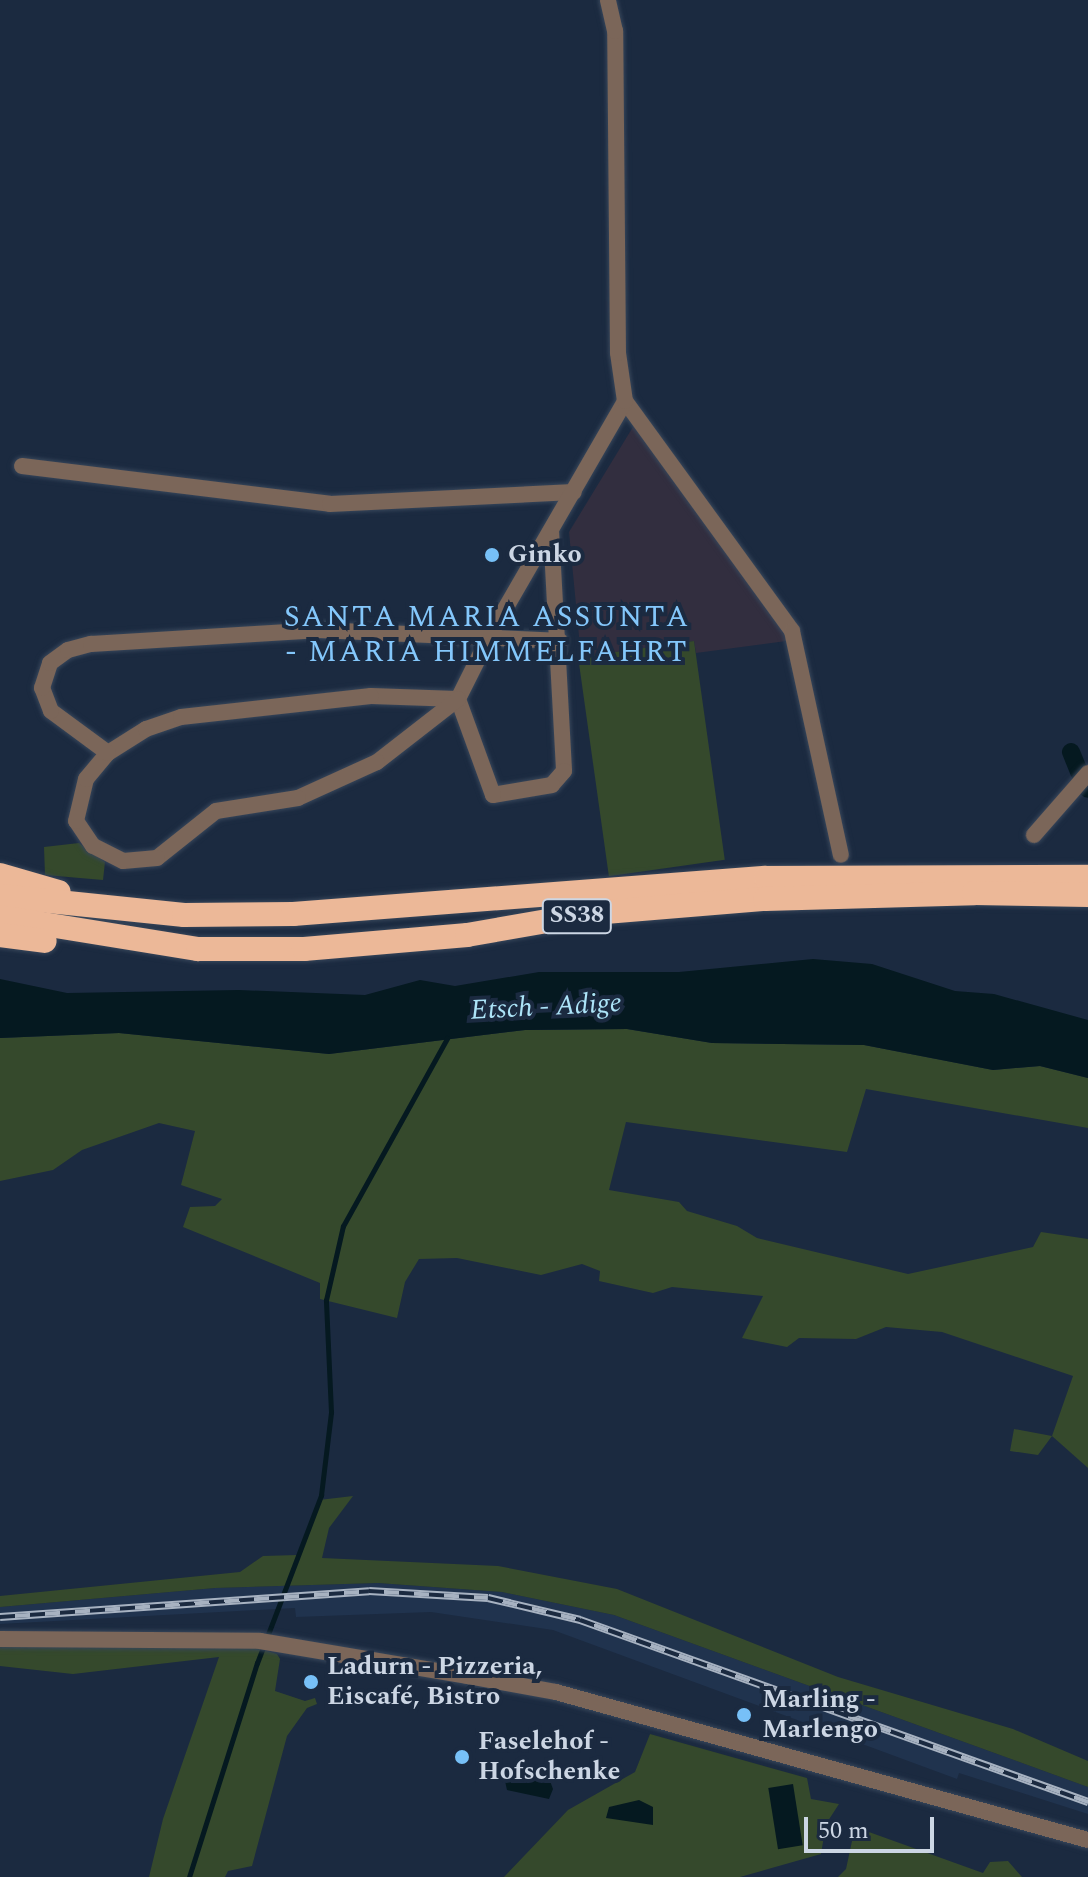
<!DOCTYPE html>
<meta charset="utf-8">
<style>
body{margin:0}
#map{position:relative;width:1088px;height:1877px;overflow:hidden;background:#1b2a40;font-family:Spectral,serif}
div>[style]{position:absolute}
.built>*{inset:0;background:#20334e}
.education>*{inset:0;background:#322e3f}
.green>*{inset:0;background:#35492c;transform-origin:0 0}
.water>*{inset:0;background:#051920;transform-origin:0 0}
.stream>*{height:5px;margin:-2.5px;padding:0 2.5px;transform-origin:2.5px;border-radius:2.5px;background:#051920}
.canal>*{height:18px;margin:-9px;padding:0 9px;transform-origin:9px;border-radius:9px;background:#051920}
.roads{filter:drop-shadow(0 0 2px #37465a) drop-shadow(0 0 2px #37465a)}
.street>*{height:16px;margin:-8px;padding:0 8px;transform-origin:8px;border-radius:8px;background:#7b6659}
.highway>*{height:24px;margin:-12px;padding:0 12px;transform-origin:12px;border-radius:12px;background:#ecb898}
.rail>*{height:8px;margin-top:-4px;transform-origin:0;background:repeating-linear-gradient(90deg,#1b2a40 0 15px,#a7b2c1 0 30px);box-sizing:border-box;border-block:2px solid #a7b2c1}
.dots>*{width:22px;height:22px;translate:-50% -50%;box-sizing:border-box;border:4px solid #1b2a40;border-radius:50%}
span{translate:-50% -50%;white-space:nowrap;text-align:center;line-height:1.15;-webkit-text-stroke:8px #1b2a40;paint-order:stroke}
.shield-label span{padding:2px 6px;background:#1b2a40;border:2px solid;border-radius:6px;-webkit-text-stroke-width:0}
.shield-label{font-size:24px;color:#ccd6e4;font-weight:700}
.poi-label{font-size:26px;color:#ccd6e4;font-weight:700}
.left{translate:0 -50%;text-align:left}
.water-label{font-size:28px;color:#ade4f8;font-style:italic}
.quarter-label{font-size:30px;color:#84c7fb;letter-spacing:2px}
.scale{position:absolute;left:804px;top:1817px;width:130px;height:36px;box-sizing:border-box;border:4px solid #ccd6e4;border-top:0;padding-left:10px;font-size:24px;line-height:28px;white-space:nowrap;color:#ccd6e4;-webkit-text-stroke:6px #1b2a40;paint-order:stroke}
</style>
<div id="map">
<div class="built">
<div style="clip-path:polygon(378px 1583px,502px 1592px,614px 1615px,1088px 1787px,1088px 1814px,959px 1773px,957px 1779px,553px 1630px,431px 1612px,296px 1617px,295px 1608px,0 1624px,0 1607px,215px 1588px)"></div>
</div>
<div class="education">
<div style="clip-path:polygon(639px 417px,794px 640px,696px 653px,694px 641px,581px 657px,569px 532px)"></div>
</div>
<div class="green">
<div style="left:694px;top:641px;width:221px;height:117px;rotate:82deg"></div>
<div style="clip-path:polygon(79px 843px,105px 862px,103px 880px,45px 875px,44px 847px)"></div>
<div style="clip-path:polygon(627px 1029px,712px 1043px,864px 1045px,993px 1070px,1040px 1066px,1088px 1078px,1088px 1128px,866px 1089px,847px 1152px,626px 1122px,609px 1190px,679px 1202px,687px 1211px,737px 1226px,757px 1238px,908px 1274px,1033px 1247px,1041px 1232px,1088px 1239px,1088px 1468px,1052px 1436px,1038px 1455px,1010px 1451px,1014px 1429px,1052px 1436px,1073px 1376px,942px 1332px,886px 1327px,856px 1339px,799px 1338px,787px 1347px,742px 1338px,763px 1296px,672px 1287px,653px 1293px,599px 1281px,600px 1271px,582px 1264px,541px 1275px,457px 1258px,419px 1259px,405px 1282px,397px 1318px,320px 1299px,320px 1283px,183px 1227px,190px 1207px,215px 1206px,222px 1199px,181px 1185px,195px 1131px,159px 1123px,82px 1150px,53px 1170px,0 1181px,0 1038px,119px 1033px,329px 1054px,525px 1030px)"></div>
<div style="clip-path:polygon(353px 1496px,329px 1528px,322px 1558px,498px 1566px,617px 1589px,838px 1677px,1013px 1729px,1088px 1761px,1088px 1787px,614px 1615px,502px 1592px,378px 1583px,215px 1588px,0 1607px,0 1596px,240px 1572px,263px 1556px,297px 1555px,319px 1500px)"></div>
<div style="clip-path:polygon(0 1646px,254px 1647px,277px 1654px,280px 1659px,275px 1691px,305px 1701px,315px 1698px,317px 1704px,307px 1708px,287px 1736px,252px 1866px,228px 1871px,225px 1877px,149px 1877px,163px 1819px,219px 1657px,73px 1674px,0 1666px)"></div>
<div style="clip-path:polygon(650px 1734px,807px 1778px,811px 1799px,839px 1804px,826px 1824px,821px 1854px,740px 1877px,504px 1877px,568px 1810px,635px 1772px)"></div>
<div style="clip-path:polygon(855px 1827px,983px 1873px,990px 1862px,1008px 1861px,1022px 1877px,838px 1877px,846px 1869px)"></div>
</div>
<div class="water">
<div style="clip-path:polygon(813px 959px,872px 964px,955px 991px,994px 994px,1088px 1020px,1088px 1078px,1040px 1066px,993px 1070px,864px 1045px,712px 1043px,627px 1029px,525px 1030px,329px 1054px,119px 1033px,0 1038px,0 979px,67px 993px,239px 990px,365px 995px,420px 980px,455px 986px,539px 972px,679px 972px)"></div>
<div style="clip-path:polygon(513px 1764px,550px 1781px,553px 1789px,549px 1799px,507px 1790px,503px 1772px)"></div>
<div style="left:793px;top:1784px;width:62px;height:25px;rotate:81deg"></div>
<div style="clip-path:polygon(639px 1800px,653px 1807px,653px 1825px,606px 1818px,609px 1807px)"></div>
</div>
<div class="stream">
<div style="left:189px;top:1877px;width:225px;rotate:-72.4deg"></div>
<div style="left:257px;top:1663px;width:180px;rotate:-69.1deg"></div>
<div style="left:321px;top:1495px;width:84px;rotate:-83.1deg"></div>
<div style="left:331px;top:1412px;width:112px;rotate:-92.6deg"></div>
<div style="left:326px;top:1300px;width:76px;rotate:-77.1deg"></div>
<div style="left:343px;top:1226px;width:215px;rotate:-61deg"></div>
</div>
<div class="canal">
<div style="left:1071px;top:752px;width:22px;rotate:68deg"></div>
<div style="left:1087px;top:788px;width:1px;rotate:45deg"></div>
</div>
<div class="roads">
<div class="street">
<div style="left:625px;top:401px;width:284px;rotate:54deg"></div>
<div style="left:792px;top:631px;width:229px;rotate:77.7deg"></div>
<div style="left:22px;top:466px;width:310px;rotate:7deg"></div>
<div style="left:330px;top:504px;width:244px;rotate:-2.8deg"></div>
<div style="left:551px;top:530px;width:241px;rotate:86.9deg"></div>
<div style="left:564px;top:771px;width:18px;rotate:131deg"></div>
<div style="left:552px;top:785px;width:60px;rotate:170.4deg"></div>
<div style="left:493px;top:795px;width:102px;rotate:-110deg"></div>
<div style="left:458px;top:699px;width:72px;rotate:-63.4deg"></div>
<div style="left:490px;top:635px;width:270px;rotate:-60deg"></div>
<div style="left:625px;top:401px;width:49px;rotate:-98.3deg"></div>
<div style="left:618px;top:353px;width:322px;rotate:-90.5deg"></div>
<div style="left:615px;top:31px;width:32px;rotate:-103deg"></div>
<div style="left:371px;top:696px;width:87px;rotate:2deg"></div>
<div style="left:458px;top:699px;width:103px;rotate:142.1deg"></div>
<div style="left:377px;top:762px;width:87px;rotate:155.5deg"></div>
<div style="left:298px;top:798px;width:83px;rotate:171deg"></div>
<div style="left:216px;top:811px;width:75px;rotate:141.5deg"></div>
<div style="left:157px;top:858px;width:34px;rotate:175deg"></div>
<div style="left:123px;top:861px;width:34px;rotate:-153deg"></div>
<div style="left:93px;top:846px;width:30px;rotate:-124deg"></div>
<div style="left:76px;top:821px;width:43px;rotate:-76.6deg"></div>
<div style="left:86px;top:779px;width:34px;rotate:-50deg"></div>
<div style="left:108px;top:753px;width:45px;rotate:-32.3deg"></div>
<div style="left:146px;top:729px;width:37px;rotate:-19deg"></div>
<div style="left:181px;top:717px;width:191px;rotate:-6.3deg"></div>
<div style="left:108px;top:753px;width:71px;rotate:-143.6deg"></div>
<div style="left:51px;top:711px;width:25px;rotate:-111deg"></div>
<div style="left:42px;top:688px;width:26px;rotate:-72deg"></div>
<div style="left:50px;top:663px;width:22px;rotate:-36deg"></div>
<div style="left:68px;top:650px;width:24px;rotate:-15deg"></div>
<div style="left:91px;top:644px;width:230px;rotate:-3.5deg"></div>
<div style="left:321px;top:630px;width:239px;rotate:2.6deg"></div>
<div style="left:1034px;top:835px;width:82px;rotate:-48.9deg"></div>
<div style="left:0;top:1639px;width:260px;rotate:0.4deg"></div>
<div style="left:260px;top:1641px;width:211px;rotate:9.6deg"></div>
<div style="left:468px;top:1676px;width:89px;rotate:10.3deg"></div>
<div style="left:556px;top:1692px;width:552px;rotate:15.55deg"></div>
</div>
<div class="highway">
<div style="left:0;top:875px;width:61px;rotate:16.1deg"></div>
<div style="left:0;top:896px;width:185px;rotate:5.9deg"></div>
<div style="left:184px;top:915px;width:109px;rotate:-0.5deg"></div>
<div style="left:293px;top:914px;width:474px;rotate:-4.4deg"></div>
<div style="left:766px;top:878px;width:322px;rotate:-0.2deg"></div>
<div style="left:0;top:917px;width:201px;rotate:9.2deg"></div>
<div style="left:198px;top:949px;width:106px"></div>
<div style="left:304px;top:949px;width:164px;rotate:-4.9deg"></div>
<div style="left:467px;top:935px;width:128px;rotate:-9.9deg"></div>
<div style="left:593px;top:913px;width:173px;rotate:-4.7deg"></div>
<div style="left:765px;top:899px;width:209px;rotate:-1.6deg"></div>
<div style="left:974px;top:893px;width:114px;rotate:1deg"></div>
<div style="left:0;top:935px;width:45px;rotate:7.6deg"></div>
</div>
</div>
<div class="rail">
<div style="left:0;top:1617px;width:370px;rotate:-4deg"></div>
<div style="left:369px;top:1591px;width:119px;rotate:3.4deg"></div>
<div style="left:488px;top:1598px;width:95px;rotate:13.4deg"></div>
<div style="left:580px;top:1620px;width:540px;rotate:19.71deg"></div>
</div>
<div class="dots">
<div style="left:492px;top:555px;background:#77c0f7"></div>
<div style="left:311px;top:1682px;background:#77c0f7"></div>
<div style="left:744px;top:1715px;background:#77c0f7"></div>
<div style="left:462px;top:1757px;background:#77c0f7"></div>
</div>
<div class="shield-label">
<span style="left:577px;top:916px">SS38</span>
</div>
<div class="poi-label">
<span class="left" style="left:508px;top:555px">Ginko</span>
<span class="left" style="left:327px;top:1682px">Ladurn - Pizzeria,<br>Eiscafé, Bistro</span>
<span class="left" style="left:762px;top:1715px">Marling -<br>Marlengo</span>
<span class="left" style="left:478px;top:1757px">Faselehof -<br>Hofschenke</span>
</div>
<div class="water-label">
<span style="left:546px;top:1007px;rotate:-3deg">Etsch - Adige</span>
</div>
<div class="quarter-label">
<span style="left:487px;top:634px">SANTA MARIA ASSUNTA<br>- MARIA HIMMELFAHRT</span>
</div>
<div class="scale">50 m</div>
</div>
